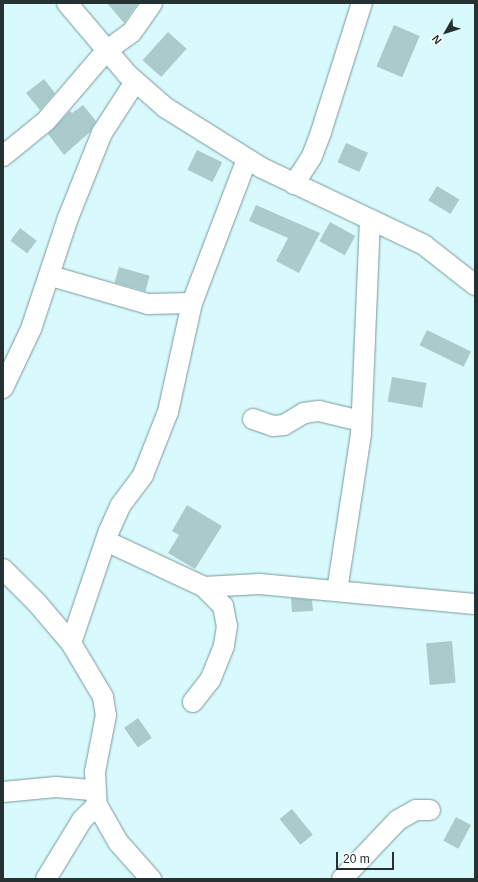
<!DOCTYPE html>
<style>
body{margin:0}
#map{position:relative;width:478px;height:882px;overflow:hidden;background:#d9fafc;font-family:Arial,sans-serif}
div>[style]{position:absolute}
.building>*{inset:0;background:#abcacc;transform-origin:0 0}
.roads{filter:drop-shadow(0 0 1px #7a989a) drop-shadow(0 0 1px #7a989a)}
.minor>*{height:20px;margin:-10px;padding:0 10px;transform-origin:10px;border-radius:10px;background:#fff}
span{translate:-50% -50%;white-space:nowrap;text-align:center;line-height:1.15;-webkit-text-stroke:3.5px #fff;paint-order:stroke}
.frame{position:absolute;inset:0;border:4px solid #253132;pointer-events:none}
.north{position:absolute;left:426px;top:12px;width:40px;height:40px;-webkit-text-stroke:3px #fff;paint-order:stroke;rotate:231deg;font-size:11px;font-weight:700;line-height:16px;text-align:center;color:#253132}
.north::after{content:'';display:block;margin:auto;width:14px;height:18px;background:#253132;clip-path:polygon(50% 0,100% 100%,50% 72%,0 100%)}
.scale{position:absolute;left:336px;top:852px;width:58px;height:18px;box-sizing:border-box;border:2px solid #253132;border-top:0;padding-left:5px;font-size:12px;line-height:14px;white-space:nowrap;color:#253132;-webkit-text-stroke:3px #fff;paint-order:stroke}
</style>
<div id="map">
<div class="building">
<div style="clip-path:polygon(107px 3px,138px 3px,124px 23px)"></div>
<div style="left:394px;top:25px;width:28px;height:45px;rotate:23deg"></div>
<div style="left:168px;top:32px;width:25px;height:38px;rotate:42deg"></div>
<div style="clip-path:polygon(44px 79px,55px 93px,40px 110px,26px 93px)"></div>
<div style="clip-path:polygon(83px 105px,96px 121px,90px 132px,64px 155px,48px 134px,70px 111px,72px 113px)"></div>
<div style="left:346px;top:143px;width:24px;height:21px;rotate:24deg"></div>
<div style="left:197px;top:150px;width:28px;height:22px;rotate:26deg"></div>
<div style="left:437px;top:186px;width:26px;height:17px;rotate:31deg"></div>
<div style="clip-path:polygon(256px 205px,320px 233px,299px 273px,276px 261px,288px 238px,249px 221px)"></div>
<div style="left:330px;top:222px;width:29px;height:22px;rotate:29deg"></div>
<div style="left:20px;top:228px;width:21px;height:16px;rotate:37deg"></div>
<div style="left:119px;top:267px;width:32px;height:16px;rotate:16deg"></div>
<div style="left:427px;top:330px;width:49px;height:17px;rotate:26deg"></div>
<div style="left:392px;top:377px;width:35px;height:25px;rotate:10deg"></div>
<div style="clip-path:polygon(187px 505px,222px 526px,195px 569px,168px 553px,179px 535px,172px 531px)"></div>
<div style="clip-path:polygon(291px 598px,312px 600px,313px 611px,292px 612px)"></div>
<div style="left:452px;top:641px;width:42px;height:26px;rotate:85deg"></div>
<div style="left:138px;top:718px;width:24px;height:17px;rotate:55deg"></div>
<div style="left:292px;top:809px;width:33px;height:16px;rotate:51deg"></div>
<div style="left:456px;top:817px;width:17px;height:27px;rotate:28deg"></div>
</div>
<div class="roads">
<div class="minor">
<div style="left:67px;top:3px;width:93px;rotate:49.8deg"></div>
<div style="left:127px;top:74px;width:52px;rotate:41.1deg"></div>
<div style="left:166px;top:108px;width:113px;rotate:32deg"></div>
<div style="left:262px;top:168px;width:179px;rotate:25.4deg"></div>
<div style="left:424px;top:245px;width:65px;rotate:38.1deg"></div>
<div style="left:3px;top:156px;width:55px;rotate:-39.1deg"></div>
<div style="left:46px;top:121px;width:92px;rotate:-49.4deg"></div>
<div style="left:106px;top:51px;width:32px;rotate:-36deg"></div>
<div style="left:132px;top:32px;width:35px;rotate:-55deg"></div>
<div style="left:294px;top:184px;width:33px;rotate:-57deg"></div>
<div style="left:312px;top:156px;width:26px;rotate:-69deg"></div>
<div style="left:321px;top:132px;width:135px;rotate:-72.4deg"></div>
<div style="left:51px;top:276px;width:101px;rotate:16.1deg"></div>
<div style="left:148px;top:304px;width:44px;rotate:-1.3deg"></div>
<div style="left:3px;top:388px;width:65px;rotate:-64.6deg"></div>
<div style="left:31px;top:329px;width:117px;rotate:-71.6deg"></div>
<div style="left:68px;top:218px;width:92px;rotate:-68.2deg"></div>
<div style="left:102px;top:133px;width:61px;rotate:-57.1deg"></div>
<div style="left:253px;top:419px;width:21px;rotate:19deg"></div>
<div style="left:273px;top:426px;width:11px;rotate:-5deg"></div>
<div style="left:284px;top:425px;width:23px;rotate:-31deg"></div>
<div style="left:304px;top:413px;width:15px;rotate:-8deg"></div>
<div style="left:319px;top:411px;width:43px;rotate:13.4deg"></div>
<div style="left:106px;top:541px;width:108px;rotate:25.1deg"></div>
<div style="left:204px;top:587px;width:27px;rotate:45deg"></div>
<div style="left:223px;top:606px;width:20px;rotate:79deg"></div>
<div style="left:227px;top:626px;width:20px;rotate:99deg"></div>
<div style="left:224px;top:646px;width:37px;rotate:112deg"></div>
<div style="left:210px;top:680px;width:28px;rotate:128deg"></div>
<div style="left:3px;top:569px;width:48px;rotate:45deg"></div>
<div style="left:37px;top:603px;width:52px;rotate:49.6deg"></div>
<div style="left:71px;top:643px;width:63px;rotate:59.3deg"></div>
<div style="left:103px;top:697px;width:18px;rotate:81deg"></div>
<div style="left:106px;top:715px;width:58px;rotate:100.9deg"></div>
<div style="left:95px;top:772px;width:33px;rotate:87deg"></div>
<div style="left:97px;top:805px;width:43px;rotate:60.4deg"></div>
<div style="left:118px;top:842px;width:50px;rotate:48.3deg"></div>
<div style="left:204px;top:587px;width:55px;rotate:-3.1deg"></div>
<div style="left:259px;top:584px;width:217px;rotate:5.3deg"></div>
<div style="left:337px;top:591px;width:159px;rotate:-81.3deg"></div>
<div style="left:361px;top:434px;width:211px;rotate:-87.6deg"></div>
<div style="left:71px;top:643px;width:118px;rotate:-71.3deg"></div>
<div style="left:109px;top:531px;width:27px;rotate:-66deg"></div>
<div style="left:120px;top:506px;width:39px;rotate:-53deg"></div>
<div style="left:143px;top:475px;width:68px;rotate:-68.4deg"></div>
<div style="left:168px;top:412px;width:112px;rotate:-77.6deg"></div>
<div style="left:192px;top:303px;width:154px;rotate:-69.1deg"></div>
<div style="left:3px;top:792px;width:53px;rotate:-5.4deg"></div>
<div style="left:56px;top:787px;width:38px;rotate:5deg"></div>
<div style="left:46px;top:879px;width:69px;rotate:-58.6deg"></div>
<div style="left:82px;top:820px;width:21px;rotate:-45deg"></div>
<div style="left:342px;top:879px;width:81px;rotate:-46.5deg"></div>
<div style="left:398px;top:820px;width:21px;rotate:-29deg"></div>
<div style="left:416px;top:810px;width:14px"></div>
</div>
</div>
<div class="frame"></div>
<div class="north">N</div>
<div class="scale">20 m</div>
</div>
